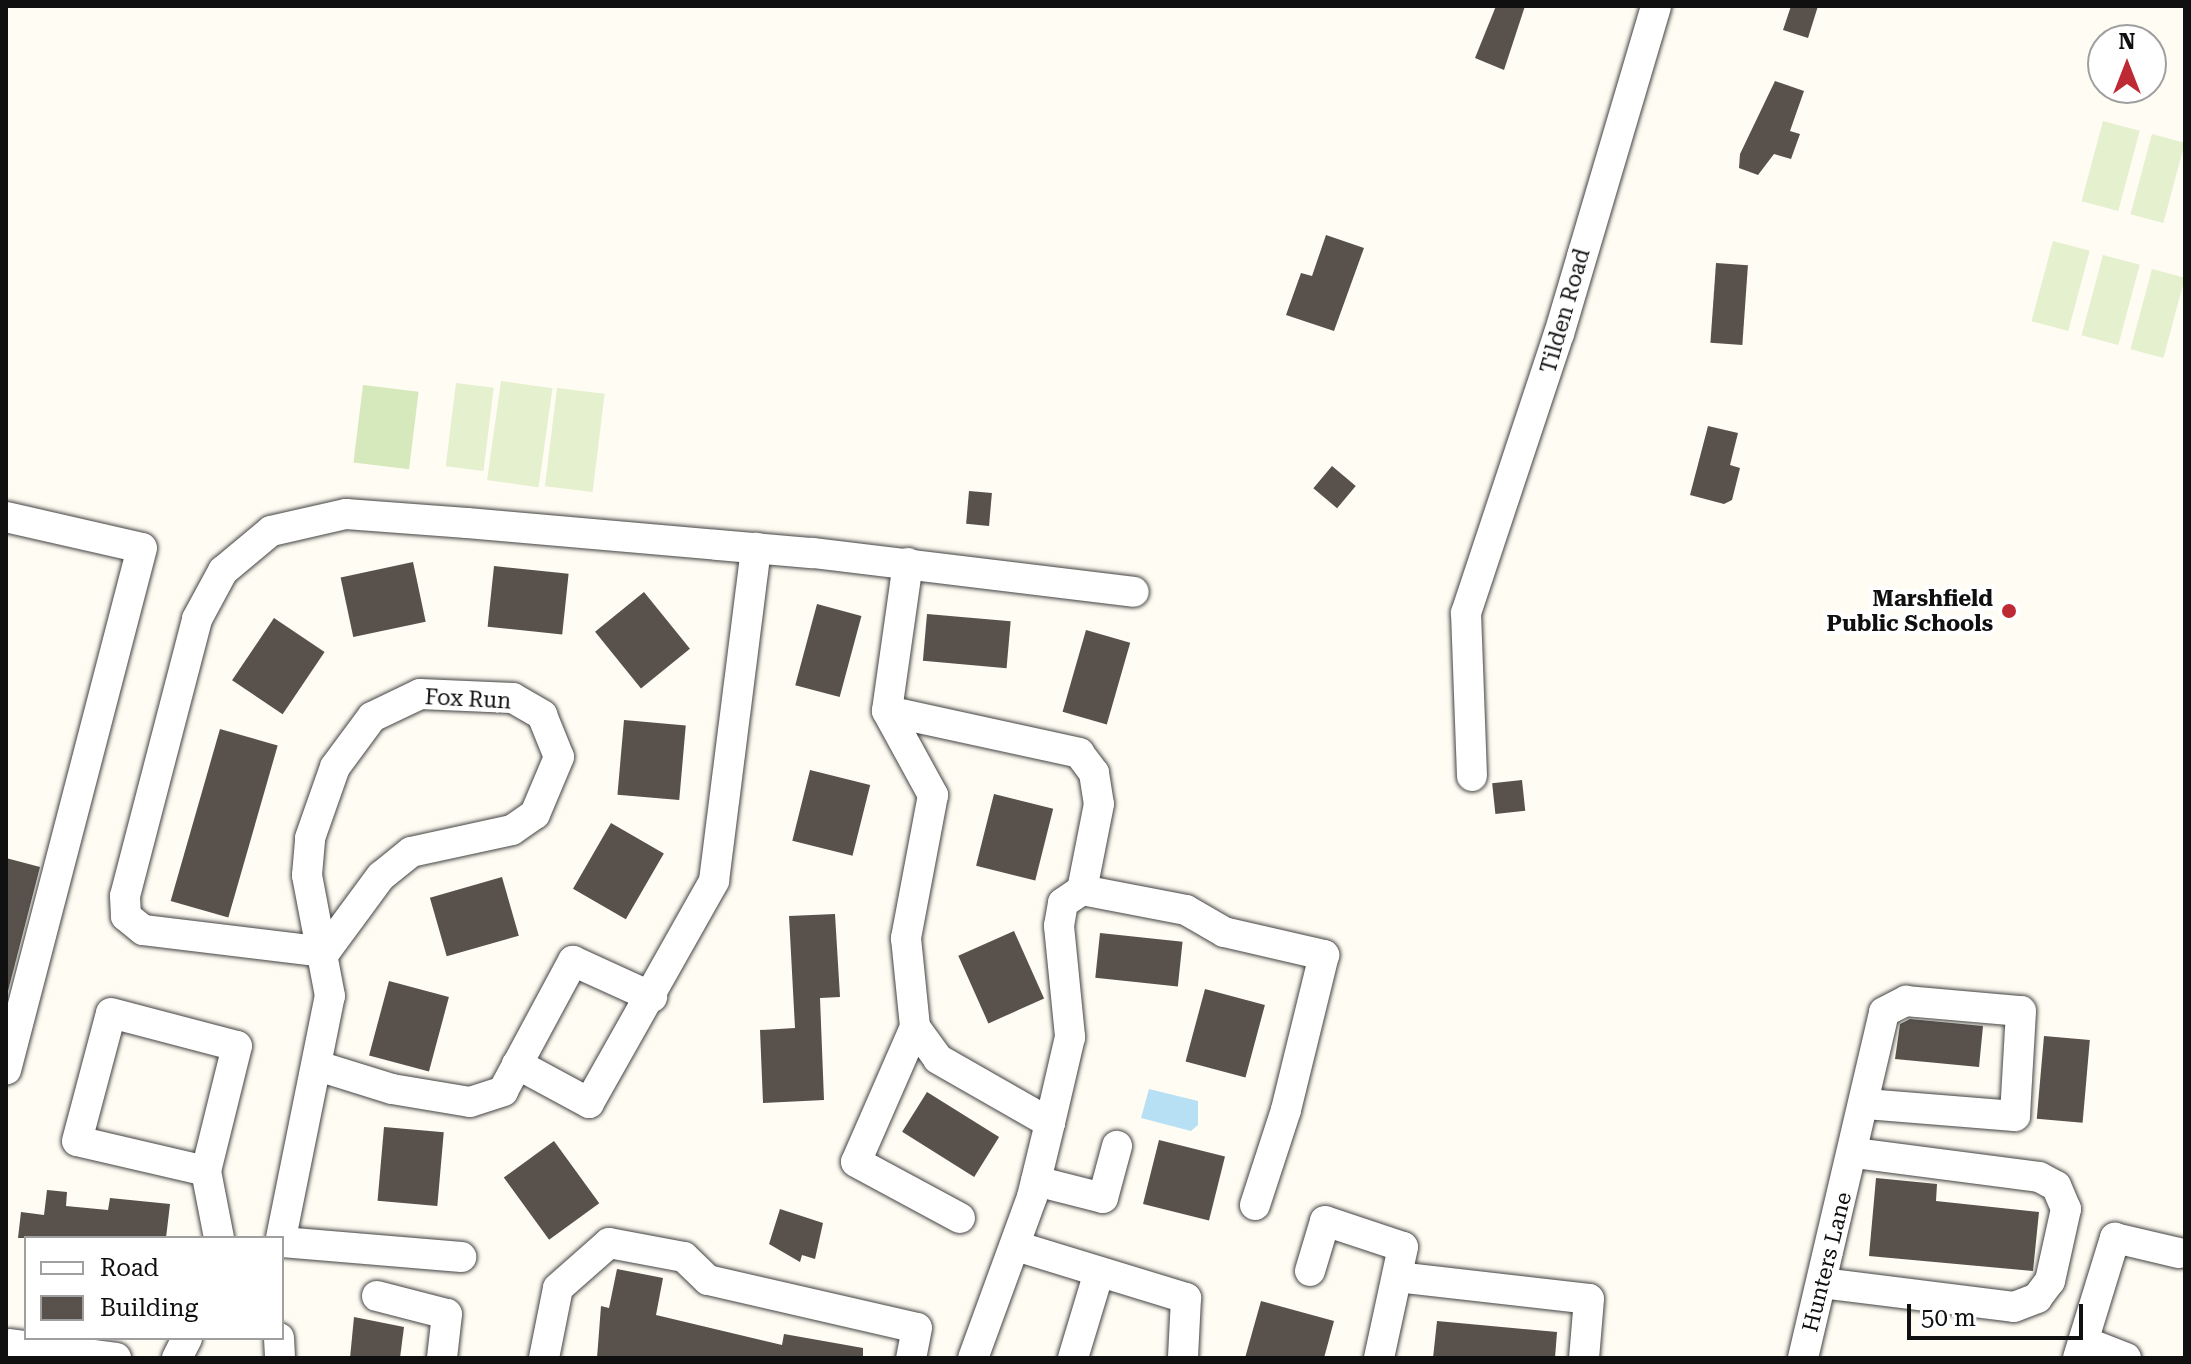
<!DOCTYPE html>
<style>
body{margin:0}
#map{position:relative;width:2191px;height:1364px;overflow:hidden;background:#fffcf3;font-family:"Roboto Serif",serif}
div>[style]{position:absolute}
.green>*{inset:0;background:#d5e9bc;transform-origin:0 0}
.pitch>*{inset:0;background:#e5f0ce;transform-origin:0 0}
.water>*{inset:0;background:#b8e0f5}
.building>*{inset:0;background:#58514c;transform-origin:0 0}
.roads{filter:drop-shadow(0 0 2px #434343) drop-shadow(0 0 2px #434343)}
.minor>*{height:30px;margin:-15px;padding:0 15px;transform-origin:15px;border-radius:15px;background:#fff}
.dots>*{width:22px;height:22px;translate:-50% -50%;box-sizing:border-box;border:4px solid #fff;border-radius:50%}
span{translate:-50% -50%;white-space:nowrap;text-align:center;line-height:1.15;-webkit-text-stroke:8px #fff;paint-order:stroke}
.street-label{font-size:22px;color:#101010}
.poi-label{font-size:22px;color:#101010;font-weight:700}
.right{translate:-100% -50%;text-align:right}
.frame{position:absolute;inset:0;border:8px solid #101010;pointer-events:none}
.legend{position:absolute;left:24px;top:1236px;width:260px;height:104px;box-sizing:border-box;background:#fff;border:2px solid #9f9f9f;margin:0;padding:10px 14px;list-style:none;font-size:24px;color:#101010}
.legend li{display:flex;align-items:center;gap:16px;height:40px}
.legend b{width:40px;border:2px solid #9f9f9f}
.north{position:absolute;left:2087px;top:24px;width:80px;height:80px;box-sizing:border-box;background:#fff;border:2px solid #9f9f9f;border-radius:50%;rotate:0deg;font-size:22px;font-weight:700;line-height:32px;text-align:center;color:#101010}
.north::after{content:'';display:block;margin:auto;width:28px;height:36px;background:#be2a34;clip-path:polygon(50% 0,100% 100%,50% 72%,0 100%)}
.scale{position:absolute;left:1907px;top:1304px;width:176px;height:36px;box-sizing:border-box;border:4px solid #101010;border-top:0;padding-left:10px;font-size:24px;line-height:28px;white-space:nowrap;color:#101010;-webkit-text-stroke:6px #fff;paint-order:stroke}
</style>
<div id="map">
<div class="green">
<div style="left:363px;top:385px;width:56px;height:78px;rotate:7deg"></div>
</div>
<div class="pitch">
<div style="left:2103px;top:121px;width:38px;height:83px;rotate:15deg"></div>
<div style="left:2152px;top:134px;width:34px;height:83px;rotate:15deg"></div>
<div style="left:2053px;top:241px;width:38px;height:83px;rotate:15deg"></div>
<div style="left:2103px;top:255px;width:38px;height:83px;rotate:15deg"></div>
<div style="left:2152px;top:269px;width:34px;height:83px;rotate:15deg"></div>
<div style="left:501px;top:381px;width:52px;height:100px;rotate:8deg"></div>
<div style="left:456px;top:383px;width:38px;height:84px;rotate:7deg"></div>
<div style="left:557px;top:388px;width:48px;height:99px;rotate:7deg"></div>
</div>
<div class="water">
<div style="clip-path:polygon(1149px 1089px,1198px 1101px,1198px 1125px,1191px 1131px,1141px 1118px)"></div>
</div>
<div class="building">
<div style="clip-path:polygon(1496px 6px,1525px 6px,1504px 70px,1475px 58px)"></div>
<div style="clip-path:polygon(1791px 6px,1818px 6px,1808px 38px,1783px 30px)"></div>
<div style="clip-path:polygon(1775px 81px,1804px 91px,1790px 131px,1800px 134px,1791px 159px,1774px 154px,1758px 175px,1739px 168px,1740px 154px)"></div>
<div style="clip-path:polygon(1326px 235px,1364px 248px,1334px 331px,1286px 315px,1301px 273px,1312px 276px)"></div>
<div style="left:1716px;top:263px;width:32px;height:80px;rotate:4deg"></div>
<div style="clip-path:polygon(1708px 426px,1738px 433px,1730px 465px,1740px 468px,1732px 500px,1724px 504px,1690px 495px)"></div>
<div style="left:1332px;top:466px;width:31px;height:29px;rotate:40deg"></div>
<div style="left:969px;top:491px;width:23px;height:33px;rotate:5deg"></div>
<div style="left:413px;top:562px;width:61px;height:74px;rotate:78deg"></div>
<div style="left:494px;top:566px;width:75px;height:61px;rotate:6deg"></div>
<div style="left:644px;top:592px;width:73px;height:63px;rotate:51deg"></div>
<div style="left:817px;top:604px;width:46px;height:84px;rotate:15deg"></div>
<div style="left:927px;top:614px;width:84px;height:47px;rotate:5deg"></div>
<div style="left:274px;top:618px;width:61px;height:75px;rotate:34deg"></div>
<div style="left:1086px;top:630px;width:46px;height:85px;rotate:16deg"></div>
<div style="left:624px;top:720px;width:62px;height:75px;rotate:5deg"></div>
<div style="left:220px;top:729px;width:60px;height:179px;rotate:16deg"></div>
<div style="left:810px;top:770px;width:62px;height:73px;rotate:14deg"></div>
<div style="left:1522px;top:780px;width:31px;height:30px;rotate:84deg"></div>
<div style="left:994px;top:794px;width:61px;height:74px;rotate:14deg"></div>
<div style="left:611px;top:823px;width:61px;height:76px;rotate:30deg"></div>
<div style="clip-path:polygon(6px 858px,40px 867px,7px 995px,6px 995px)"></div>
<div style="left:502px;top:877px;width:61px;height:75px;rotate:74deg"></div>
<div style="clip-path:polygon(835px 914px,840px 997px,820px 998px,824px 1100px,763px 1103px,760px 1030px,795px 1028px,789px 916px)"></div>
<div style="left:1014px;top:931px;width:74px;height:61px;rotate:66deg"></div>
<div style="left:1100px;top:933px;width:83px;height:45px;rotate:6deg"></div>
<div style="left:389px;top:981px;width:62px;height:77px;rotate:15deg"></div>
<div style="left:1205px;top:989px;width:62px;height:75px;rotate:15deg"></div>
<div style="clip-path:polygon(1910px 1019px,1983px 1026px,1979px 1067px,1895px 1059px,1900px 1024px)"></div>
<div style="left:2044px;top:1036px;width:46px;height:83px;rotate:5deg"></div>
<div style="left:927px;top:1092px;width:85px;height:47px;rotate:32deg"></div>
<div style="left:384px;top:1127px;width:60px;height:74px;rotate:5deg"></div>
<div style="left:1159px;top:1140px;width:68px;height:66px;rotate:14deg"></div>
<div style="left:554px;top:1141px;width:77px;height:62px;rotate:54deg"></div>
<div style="clip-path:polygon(1876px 1178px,1937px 1184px,1936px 1201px,2039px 1212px,2033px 1271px,1869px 1256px)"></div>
<div style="clip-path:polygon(47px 1190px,67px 1192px,66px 1206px,108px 1210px,110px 1198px,170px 1204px,166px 1238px,18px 1238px,21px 1212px,44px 1215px)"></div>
<div style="clip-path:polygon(780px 1209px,823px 1223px,815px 1259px,802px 1255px,800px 1262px,769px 1244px)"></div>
<div style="clip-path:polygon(617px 1269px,663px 1278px,656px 1315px,782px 1345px,784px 1334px,863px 1348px,863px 1358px,597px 1358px,601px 1306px,609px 1308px)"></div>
<div style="clip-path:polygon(1261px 1301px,1334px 1321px,1324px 1358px,1245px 1358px)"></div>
<div style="clip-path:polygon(354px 1317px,404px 1327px,400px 1358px,350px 1358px)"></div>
<div style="clip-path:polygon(1437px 1321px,1557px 1332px,1555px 1358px,1433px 1358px)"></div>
</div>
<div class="roads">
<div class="minor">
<div style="left:6px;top:517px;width:139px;rotate:12.8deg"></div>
<div style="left:142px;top:548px;width:539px;rotate:104.6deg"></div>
<div style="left:908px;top:563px;width:149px;rotate:98.1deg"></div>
<div style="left:887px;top:711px;width:197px;rotate:12.3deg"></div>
<div style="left:1079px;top:753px;width:25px;rotate:53deg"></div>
<div style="left:1094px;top:773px;width:31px;rotate:81deg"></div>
<div style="left:1099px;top:804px;width:88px;rotate:101.2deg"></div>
<div style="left:1082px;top:890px;width:23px;rotate:146deg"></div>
<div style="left:1063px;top:903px;width:23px;rotate:100deg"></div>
<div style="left:1059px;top:926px;width:112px;rotate:84.3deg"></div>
<div style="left:1070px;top:1037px;width:88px;rotate:103.1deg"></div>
<div style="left:887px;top:711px;width:96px;rotate:61.3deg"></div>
<div style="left:933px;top:795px;width:146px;rotate:100.7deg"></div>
<div style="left:906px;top:938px;width:89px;rotate:84.2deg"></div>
<div style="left:915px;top:1027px;width:39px;rotate:54deg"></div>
<div style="left:938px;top:1059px;width:129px;rotate:29.7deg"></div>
<div style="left:1050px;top:1123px;width:76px;rotate:103.7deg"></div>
<div style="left:1032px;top:1197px;width:171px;rotate:110.1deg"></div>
<div style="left:1472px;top:776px;width:163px;rotate:-92.1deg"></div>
<div style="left:1466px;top:613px;width:294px;rotate:-71.6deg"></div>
<div style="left:1559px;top:334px;width:342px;rotate:-73.5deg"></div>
<div style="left:1082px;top:890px;width:106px;rotate:10.9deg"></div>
<div style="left:1186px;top:910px;width:44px;rotate:30.1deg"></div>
<div style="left:1224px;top:932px;width:103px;rotate:13deg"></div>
<div style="left:1324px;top:955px;width:160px;rotate:103.8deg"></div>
<div style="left:1286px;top:1110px;width:100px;rotate:108.1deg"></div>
<div style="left:325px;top:952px;width:183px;rotate:-173.1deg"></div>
<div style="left:143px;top:930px;width:22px;rotate:-141deg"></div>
<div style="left:126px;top:916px;width:20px;rotate:-93deg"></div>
<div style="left:125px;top:896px;width:286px;rotate:-75.4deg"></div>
<div style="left:197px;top:619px;width:55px;rotate:-61.6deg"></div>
<div style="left:223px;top:571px;width:62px;rotate:-39.8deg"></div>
<div style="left:271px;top:531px;width:77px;rotate:-12.8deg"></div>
<div style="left:346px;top:514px;width:121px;rotate:4.3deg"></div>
<div style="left:467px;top:523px;width:347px;rotate:5deg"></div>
<div style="left:813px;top:553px;width:323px;rotate:6.9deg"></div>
<div style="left:915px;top:1027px;width:147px;rotate:113.6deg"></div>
<div style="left:856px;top:1162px;width:118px;rotate:28.3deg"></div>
<div style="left:517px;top:1064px;width:82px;rotate:28.4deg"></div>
<div style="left:589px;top:1103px;width:255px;rotate:-60.6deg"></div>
<div style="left:714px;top:881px;width:336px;rotate:-82.8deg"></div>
<div style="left:318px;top:1066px;width:77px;rotate:17.3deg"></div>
<div style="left:392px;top:1089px;width:79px;rotate:9.5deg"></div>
<div style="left:470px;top:1102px;width:35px;rotate:-18deg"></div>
<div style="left:503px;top:1091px;width:148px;rotate:-61.7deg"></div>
<div style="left:573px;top:961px;width:87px;rotate:24.5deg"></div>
<div style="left:206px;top:1171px;width:132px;rotate:-166.9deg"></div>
<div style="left:77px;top:1141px;width:132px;rotate:-75.1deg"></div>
<div style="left:111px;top:1013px;width:130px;rotate:14.7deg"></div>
<div style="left:237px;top:1046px;width:129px;rotate:103.9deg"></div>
<div style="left:206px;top:1171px;width:68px;rotate:79deg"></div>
<div style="left:1036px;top:1181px;width:69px;rotate:14.2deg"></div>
<div style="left:1103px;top:1198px;width:54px;rotate:-74.9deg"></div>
<div style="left:281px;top:1238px;width:247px;rotate:-78.6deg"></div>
<div style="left:330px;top:996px;width:123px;rotate:-100.8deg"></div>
<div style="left:307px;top:875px;width:37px;rotate:-85deg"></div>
<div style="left:310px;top:838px;width:75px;rotate:-70.6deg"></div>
<div style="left:335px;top:767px;width:62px;rotate:-53.5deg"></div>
<div style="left:372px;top:717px;width:53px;rotate:-25.6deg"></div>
<div style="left:420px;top:694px;width:93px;rotate:2.5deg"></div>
<div style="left:513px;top:698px;width:34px;rotate:30deg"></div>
<div style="left:542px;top:715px;width:45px;rotate:68deg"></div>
<div style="left:559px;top:757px;width:62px;rotate:112.8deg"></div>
<div style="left:535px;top:814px;width:28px;rotate:145deg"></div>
<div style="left:512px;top:830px;width:103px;rotate:167.7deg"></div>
<div style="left:411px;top:852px;width:38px;rotate:141deg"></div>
<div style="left:381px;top:876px;width:94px;rotate:126.4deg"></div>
<div style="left:282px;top:1242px;width:180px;rotate:4.8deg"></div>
<div style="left:1016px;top:1246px;width:178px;rotate:17deg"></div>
<div style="left:1186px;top:1298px;width:60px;rotate:92.9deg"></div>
<div style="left:1310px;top:1271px;width:52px;rotate:-73.3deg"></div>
<div style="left:1325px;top:1221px;width:82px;rotate:18.4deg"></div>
<div style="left:1403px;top:1247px;width:114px;rotate:102.2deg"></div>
<div style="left:1397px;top:1277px;width:193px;rotate:6.5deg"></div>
<div style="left:1589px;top:1299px;width:59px;rotate:94.8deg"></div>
<div style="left:1822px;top:1283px;width:193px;rotate:7.1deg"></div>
<div style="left:2014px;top:1307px;width:25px;rotate:-21deg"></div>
<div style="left:2037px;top:1298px;width:21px;rotate:-53deg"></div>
<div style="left:2050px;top:1281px;width:74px;rotate:-77.5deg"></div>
<div style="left:2066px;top:1209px;width:25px;rotate:-113deg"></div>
<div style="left:2056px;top:1186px;width:19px;rotate:-152deg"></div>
<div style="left:2039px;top:1177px;width:187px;rotate:-172.6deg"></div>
<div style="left:377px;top:1296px;width:72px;rotate:14.4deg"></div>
<div style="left:447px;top:1314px;width:44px;rotate:96.5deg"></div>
<div style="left:279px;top:1338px;width:20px;rotate:87deg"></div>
<div style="left:2085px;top:1342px;width:44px;rotate:21.3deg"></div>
<div style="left:10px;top:1344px;width:107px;rotate:7.5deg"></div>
<div style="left:177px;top:1358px;width:22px;rotate:-63deg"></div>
<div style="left:544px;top:1358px;width:71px;rotate:-78.7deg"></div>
<div style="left:558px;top:1288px;width:68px;rotate:-41.4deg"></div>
<div style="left:609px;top:1243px;width:76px;rotate:10.6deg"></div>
<div style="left:684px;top:1257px;width:33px;rotate:44deg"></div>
<div style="left:708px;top:1280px;width:214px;rotate:12.9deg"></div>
<div style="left:917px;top:1328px;width:31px;rotate:101deg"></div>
<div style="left:1073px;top:1358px;width:90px;rotate:-73.2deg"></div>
<div style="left:1803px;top:1358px;width:355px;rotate:-76.8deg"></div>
<div style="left:1884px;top:1012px;width:25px;rotate:-27deg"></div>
<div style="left:1906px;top:1001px;width:115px;rotate:5deg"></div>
<div style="left:2021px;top:1011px;width:105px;rotate:93.3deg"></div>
<div style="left:2015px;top:1116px;width:150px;rotate:-175.4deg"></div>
<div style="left:2078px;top:1358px;width:126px;rotate:-72.9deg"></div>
<div style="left:2115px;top:1238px;width:66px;rotate:13.2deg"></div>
</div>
</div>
<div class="dots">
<div style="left:2009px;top:611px;background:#be2a34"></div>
</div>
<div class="street-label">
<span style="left:1565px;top:311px;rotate:-74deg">Tilden Road</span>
<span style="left:468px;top:699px;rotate:3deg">Fox Run</span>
<span style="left:1827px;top:1262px;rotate:-76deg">Hunters Lane</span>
</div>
<div class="poi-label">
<span class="right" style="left:1993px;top:611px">Marshfield<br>Public Schools</span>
</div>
<div class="frame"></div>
<ul class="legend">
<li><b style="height:10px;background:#fff"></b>Road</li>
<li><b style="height:22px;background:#58514c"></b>Building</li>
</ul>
<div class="north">N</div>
<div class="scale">50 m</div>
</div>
